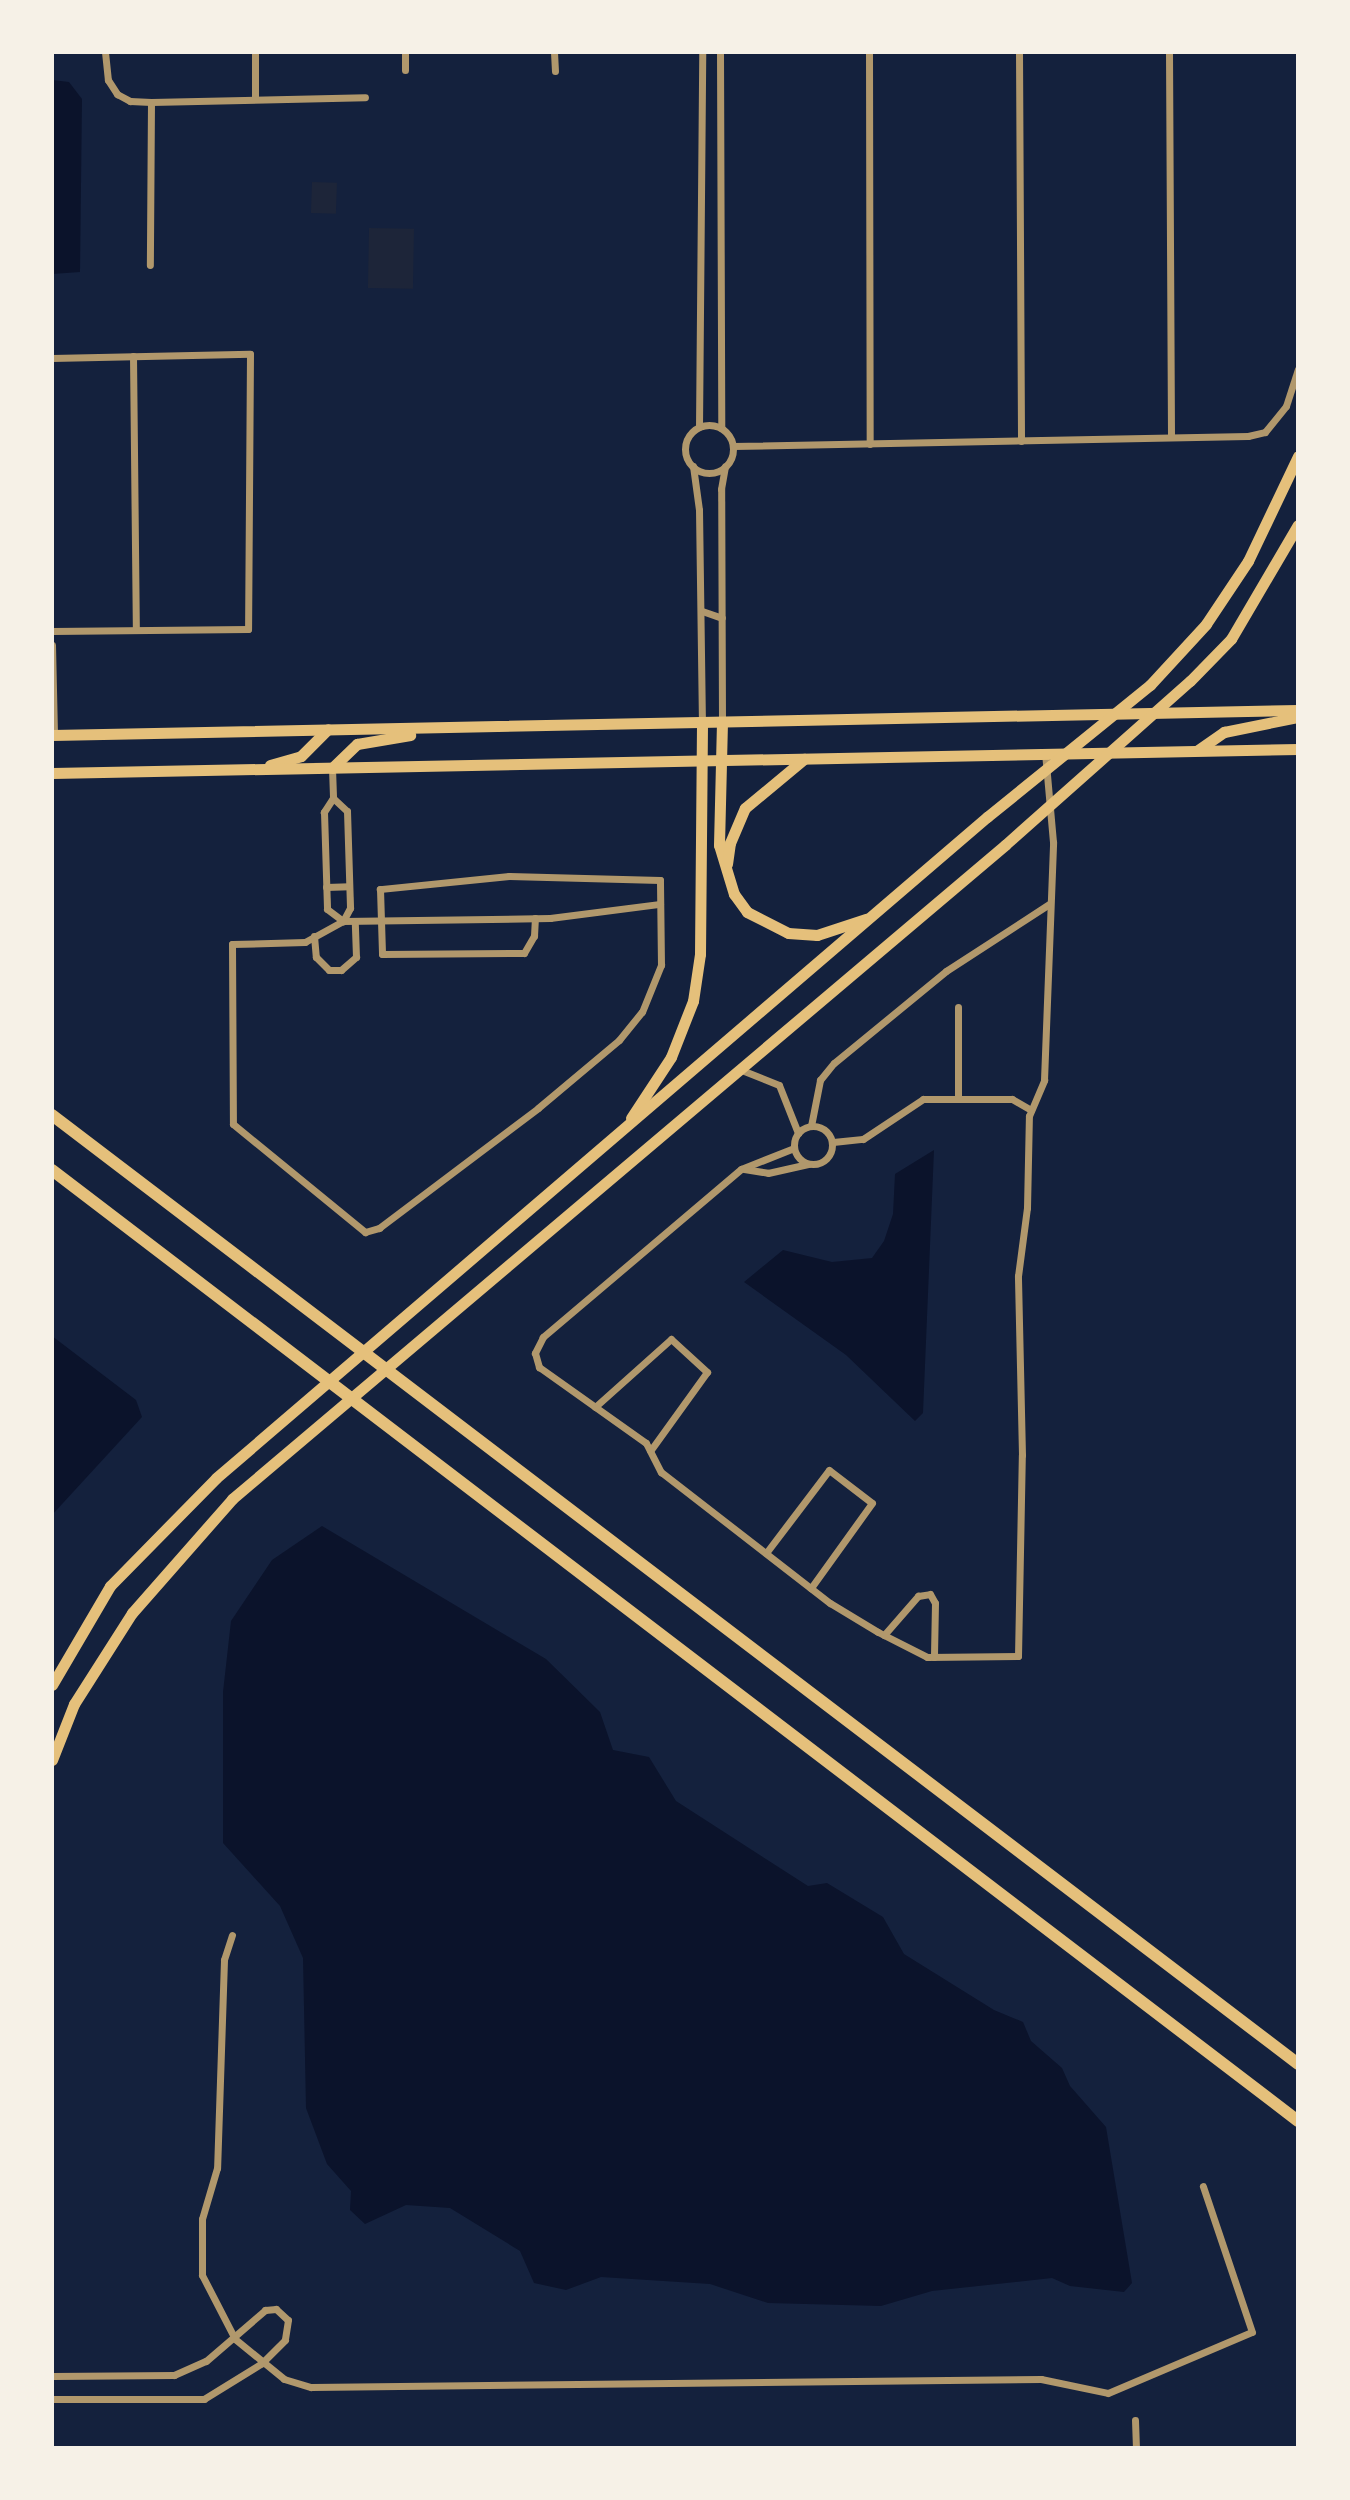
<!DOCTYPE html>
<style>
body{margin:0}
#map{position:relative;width:1350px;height:2500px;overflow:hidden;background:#14213d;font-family:Arial,sans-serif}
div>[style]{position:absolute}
.green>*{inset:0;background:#1d2539;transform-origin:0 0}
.water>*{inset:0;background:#0b132b}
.minor>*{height:7px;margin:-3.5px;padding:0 3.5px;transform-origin:3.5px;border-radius:3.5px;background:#b1986c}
.minor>.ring{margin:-3.5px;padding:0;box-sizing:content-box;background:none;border:7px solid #b1986c;border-radius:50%}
.primary>*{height:11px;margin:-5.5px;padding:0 5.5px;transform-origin:5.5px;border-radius:5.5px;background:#e5c07b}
.motorway>*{height:12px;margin:-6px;padding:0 6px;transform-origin:6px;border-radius:6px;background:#e5c07b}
span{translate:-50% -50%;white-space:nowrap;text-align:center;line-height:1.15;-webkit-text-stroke:8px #f6f1e7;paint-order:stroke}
.frame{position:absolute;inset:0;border:54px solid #f6f1e7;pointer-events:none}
</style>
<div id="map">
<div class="green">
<div style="left:312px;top:182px;width:25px;height:31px;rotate:2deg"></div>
<div style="left:369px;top:228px;width:45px;height:60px;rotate:1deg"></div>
</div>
<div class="water">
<div style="clip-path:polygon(52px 80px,69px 82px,82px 99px,80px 272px,52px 274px)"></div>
<div style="clip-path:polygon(934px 1150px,923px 1413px,915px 1421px,846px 1355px,744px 1282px,783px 1250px,832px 1262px,872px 1258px,884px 1241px,893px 1214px,895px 1174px)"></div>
<div style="clip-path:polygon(52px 1336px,136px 1400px,142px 1417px,52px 1515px)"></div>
<div style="clip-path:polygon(322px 1526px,546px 1659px,600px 1712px,613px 1750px,649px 1757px,676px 1801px,808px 1886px,827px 1883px,883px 1917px,904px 1954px,994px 2010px,1023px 2022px,1031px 2041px,1062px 2068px,1070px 2086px,1106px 2127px,1132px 2283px,1124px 2292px,1070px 2286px,1052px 2278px,932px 2291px,881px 2306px,768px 2303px,710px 2284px,601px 2277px,566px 2290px,534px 2283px,520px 2251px,450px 2208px,406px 2205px,365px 2224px,350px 2210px,351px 2191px,327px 2164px,306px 2108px,303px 1958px,280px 1906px,223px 1843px,223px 1692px,231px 1621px,272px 1560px)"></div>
</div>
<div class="minor">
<div style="left:105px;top:52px;width:28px;rotate:84deg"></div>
<div style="left:108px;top:80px;width:17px;rotate:57deg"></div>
<div style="left:117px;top:94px;width:15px;rotate:28deg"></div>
<div style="left:130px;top:101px;width:21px;rotate:3deg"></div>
<div style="left:151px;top:102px;width:163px;rotate:90.4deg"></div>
<div style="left:554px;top:52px;width:19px;rotate:87deg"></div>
<div style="left:720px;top:52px;width:376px;rotate:89.8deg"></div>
<div style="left:869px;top:52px;width:392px;rotate:89.9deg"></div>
<div style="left:1019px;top:52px;width:389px;rotate:89.7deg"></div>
<div style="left:1169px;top:52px;width:385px;rotate:89.7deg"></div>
<div style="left:405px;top:70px;width:18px;rotate:-90deg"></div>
<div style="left:255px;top:99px;width:47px;rotate:-90deg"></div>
<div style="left:151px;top:102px;width:214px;rotate:-1.3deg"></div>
<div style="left:133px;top:356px;width:274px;rotate:89.4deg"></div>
<div style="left:52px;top:358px;width:198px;rotate:-1.2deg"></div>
<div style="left:250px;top:354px;width:275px;rotate:90.4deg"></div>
<div style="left:248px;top:629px;width:196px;rotate:179.4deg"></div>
<div class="ring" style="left:685px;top:425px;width:41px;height:41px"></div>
<div style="left:699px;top:427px;width:375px;rotate:-89.5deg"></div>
<div style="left:733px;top:446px;width:515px;rotate:-1.11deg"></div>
<div style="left:1248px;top:436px;width:17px;rotate:-13deg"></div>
<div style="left:1265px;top:432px;width:33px;rotate:-51deg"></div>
<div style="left:1286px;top:406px;width:39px;rotate:-72deg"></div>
<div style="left:693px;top:466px;width:44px;rotate:82.2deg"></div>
<div style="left:699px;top:510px;width:212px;rotate:89.2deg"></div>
<div style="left:702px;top:611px;width:21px;rotate:19deg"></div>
<div style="left:52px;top:645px;width:90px;rotate:88.7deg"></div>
<div style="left:722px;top:722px;width:233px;rotate:-90.2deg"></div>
<div style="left:721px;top:489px;width:23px;rotate:-80deg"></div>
<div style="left:332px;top:768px;width:30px;rotate:88deg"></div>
<div style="left:333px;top:798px;width:17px;rotate:123deg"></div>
<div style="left:324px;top:812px;width:97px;rotate:88.2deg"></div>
<div style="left:327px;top:909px;width:20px;rotate:37deg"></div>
<div style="left:343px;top:921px;width:207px;rotate:-0.8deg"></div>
<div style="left:550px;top:918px;width:111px;rotate:-7.3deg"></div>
<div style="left:333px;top:798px;width:19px;rotate:43deg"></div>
<div style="left:347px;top:811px;width:97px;rotate:88.2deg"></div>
<div style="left:350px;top:908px;width:15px;rotate:118deg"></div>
<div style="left:343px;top:921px;width:43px;rotate:151.1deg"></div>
<div style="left:305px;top:942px;width:73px;rotate:178.4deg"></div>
<div style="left:232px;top:944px;width:180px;rotate:89.7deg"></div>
<div style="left:233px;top:1124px;width:171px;rotate:39.3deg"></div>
<div style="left:365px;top:1232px;width:15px;rotate:-16deg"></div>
<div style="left:379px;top:1228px;width:199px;rotate:-37deg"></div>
<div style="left:538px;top:1108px;width:106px;rotate:-40deg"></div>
<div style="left:619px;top:1040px;width:36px;rotate:-51deg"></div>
<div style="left:642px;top:1012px;width:51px;rotate:-68deg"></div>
<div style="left:661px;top:965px;width:85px;rotate:-90.7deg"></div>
<div style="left:660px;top:880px;width:151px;rotate:-178.5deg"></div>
<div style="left:509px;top:876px;width:130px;rotate:174.2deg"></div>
<div style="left:380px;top:889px;width:65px;rotate:88.2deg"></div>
<div style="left:382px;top:954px;width:142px;rotate:-0.4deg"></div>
<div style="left:524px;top:953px;width:20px;rotate:-60deg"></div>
<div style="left:534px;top:936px;width:18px;rotate:-87deg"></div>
<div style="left:326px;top:887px;width:23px;rotate:-2deg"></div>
<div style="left:314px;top:936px;width:21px;rotate:85deg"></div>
<div style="left:316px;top:957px;width:18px;rotate:45deg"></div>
<div style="left:329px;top:970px;width:12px"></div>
<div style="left:341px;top:970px;width:20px;rotate:-41deg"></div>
<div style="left:356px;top:957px;width:35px;rotate:-92deg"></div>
<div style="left:958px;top:1007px;width:92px;rotate:90deg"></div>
<div style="left:739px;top:1069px;width:43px;rotate:21.8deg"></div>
<div style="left:779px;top:1085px;width:52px;rotate:68.4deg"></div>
<div class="ring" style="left:794px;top:1126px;width:31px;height:31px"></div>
<div style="left:811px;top:1126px;width:47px;rotate:-78.9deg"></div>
<div style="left:820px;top:1080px;width:22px;rotate:-51deg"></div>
<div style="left:834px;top:1063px;width:145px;rotate:-39.4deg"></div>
<div style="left:946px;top:971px;width:123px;rotate:-33deg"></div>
<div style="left:833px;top:1142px;width:30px;rotate:-6deg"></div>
<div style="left:863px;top:1139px;width:72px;rotate:-33.7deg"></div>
<div style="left:923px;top:1099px;width:89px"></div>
<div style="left:1012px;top:1099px;width:22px;rotate:30deg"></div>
<div style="left:794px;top:1148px;width:57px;rotate:158.4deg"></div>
<div style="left:741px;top:1169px;width:260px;rotate:139.7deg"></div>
<div style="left:543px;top:1337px;width:18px;rotate:117deg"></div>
<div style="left:535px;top:1353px;width:15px;rotate:74deg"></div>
<div style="left:539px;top:1367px;width:131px;rotate:35.4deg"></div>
<div style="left:646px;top:1443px;width:33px;rotate:63deg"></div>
<div style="left:661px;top:1472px;width:214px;rotate:37.8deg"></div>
<div style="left:830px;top:1603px;width:56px;rotate:31.1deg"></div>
<div style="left:878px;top:1632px;width:55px;rotate:27deg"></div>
<div style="left:927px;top:1657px;width:91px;rotate:-0.6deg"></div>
<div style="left:1018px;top:1656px;width:201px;rotate:-88.9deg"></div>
<div style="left:1022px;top:1455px;width:179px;rotate:-91.3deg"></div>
<div style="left:1018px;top:1276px;width:69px;rotate:-82.5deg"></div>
<div style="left:1027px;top:1208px;width:92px;rotate:-88.8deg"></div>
<div style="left:1029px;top:1116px;width:39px;rotate:-67deg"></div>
<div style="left:1044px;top:1080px;width:238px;rotate:-87.8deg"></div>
<div style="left:1053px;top:842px;width:89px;rotate:-95.1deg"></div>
<div style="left:744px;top:1169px;width:24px;rotate:9deg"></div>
<div style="left:768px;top:1173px;width:41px;rotate:-12.7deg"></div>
<div style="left:595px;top:1407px;width:102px;rotate:-41.8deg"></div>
<div style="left:671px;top:1339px;width:49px;rotate:42.5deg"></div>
<div style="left:707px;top:1372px;width:97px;rotate:125.8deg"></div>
<div style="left:766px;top:1553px;width:104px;rotate:-52.8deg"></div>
<div style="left:829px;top:1470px;width:54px;rotate:37.5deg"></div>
<div style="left:872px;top:1503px;width:105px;rotate:125.7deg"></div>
<div style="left:884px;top:1635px;width:52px;rotate:-48.9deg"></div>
<div style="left:918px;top:1596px;width:12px;rotate:-9deg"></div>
<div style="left:930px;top:1594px;width:10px;rotate:61deg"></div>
<div style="left:935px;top:1603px;width:54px;rotate:91.1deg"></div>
<div style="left:232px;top:1935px;width:26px;rotate:108deg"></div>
<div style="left:224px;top:1960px;width:208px;rotate:91.9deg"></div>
<div style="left:217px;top:2168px;width:53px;rotate:106.4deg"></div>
<div style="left:202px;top:2219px;width:56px;rotate:90deg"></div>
<div style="left:202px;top:2275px;width:72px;rotate:62.7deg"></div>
<div style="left:235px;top:2339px;width:63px;rotate:39.2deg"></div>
<div style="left:284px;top:2379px;width:28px;rotate:17deg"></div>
<div style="left:311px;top:2387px;width:730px;rotate:-0.63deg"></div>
<div style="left:1041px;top:2379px;width:68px;rotate:11.8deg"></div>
<div style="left:1108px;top:2393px;width:156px;rotate:-23deg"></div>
<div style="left:1252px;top:2332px;width:154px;rotate:-108.6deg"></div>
<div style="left:52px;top:2376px;width:122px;rotate:-0.5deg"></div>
<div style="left:174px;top:2375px;width:35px;rotate:-24deg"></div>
<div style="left:206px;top:2361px;width:78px;rotate:-40.8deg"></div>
<div style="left:265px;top:2310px;width:11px;rotate:-5deg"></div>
<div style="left:276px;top:2309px;width:16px;rotate:43deg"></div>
<div style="left:288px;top:2320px;width:20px;rotate:99deg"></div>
<div style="left:285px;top:2340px;width:33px;rotate:135deg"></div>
<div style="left:262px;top:2363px;width:68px;rotate:148.2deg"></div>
<div style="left:204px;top:2399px;width:152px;rotate:180deg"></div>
<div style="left:1135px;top:2420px;width:28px;rotate:88deg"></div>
</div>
<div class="primary">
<div style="left:722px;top:722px;width:123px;rotate:91.4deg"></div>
<div style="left:719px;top:845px;width:51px;rotate:73deg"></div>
<div style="left:734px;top:894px;width:22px;rotate:54deg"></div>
<div style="left:747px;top:912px;width:46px;rotate:27.1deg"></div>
<div style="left:788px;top:933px;width:29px;rotate:4deg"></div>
<div style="left:817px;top:935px;width:52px;rotate:-18.1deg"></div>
<div style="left:52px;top:735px;width:1246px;rotate:-1.15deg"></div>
<div style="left:1198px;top:750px;width:32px;rotate:-35deg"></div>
<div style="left:1224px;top:732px;width:76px;rotate:-11.5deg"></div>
<div style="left:270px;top:765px;width:32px;rotate:-16deg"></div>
<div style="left:301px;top:756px;width:38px;rotate:-45deg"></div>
<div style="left:332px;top:768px;width:35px;rotate:-44deg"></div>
<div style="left:357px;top:744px;width:54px;rotate:-9.6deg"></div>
<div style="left:52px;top:773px;width:1246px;rotate:-1.1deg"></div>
<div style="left:727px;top:864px;width:21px;rotate:-82deg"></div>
<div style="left:730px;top:843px;width:38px;rotate:-67deg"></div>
<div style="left:745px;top:808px;width:77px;rotate:-39.7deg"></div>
<div style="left:631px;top:1118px;width:73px;rotate:-56.7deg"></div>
<div style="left:671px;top:1057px;width:60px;rotate:-68.6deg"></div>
<div style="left:693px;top:1001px;width:48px;rotate:-81.5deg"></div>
<div style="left:700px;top:954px;width:232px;rotate:-89.5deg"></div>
<div style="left:52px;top:1685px;width:115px;rotate:-59.6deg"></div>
<div style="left:110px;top:1586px;width:151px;rotate:-45.5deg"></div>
<div style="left:216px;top:1478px;width:1016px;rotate:-40.61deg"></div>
<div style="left:987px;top:817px;width:210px;rotate:-39deg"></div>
<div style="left:1150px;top:685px;width:83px;rotate:-47.4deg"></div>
<div style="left:1206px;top:624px;width:76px;rotate:-56.3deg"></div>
<div style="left:1248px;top:561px;width:116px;rotate:-64.5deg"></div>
<div style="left:52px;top:1760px;width:60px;rotate:-68.6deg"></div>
<div style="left:74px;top:1704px;width:108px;rotate:-57.5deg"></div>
<div style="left:132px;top:1613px;width:152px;rotate:-48.7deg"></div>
<div style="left:232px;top:1499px;width:1013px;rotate:-40.23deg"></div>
<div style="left:1005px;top:845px;width:247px;rotate:-41.6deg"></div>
<div style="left:1190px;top:681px;width:59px;rotate:-45.7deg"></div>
<div style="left:1231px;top:639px;width:132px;rotate:-59.6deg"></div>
</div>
<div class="motorway">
<div style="left:52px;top:1115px;width:1566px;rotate:37.29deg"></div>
<div style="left:52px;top:1170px;width:1567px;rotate:37.35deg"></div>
</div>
<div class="frame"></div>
</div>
